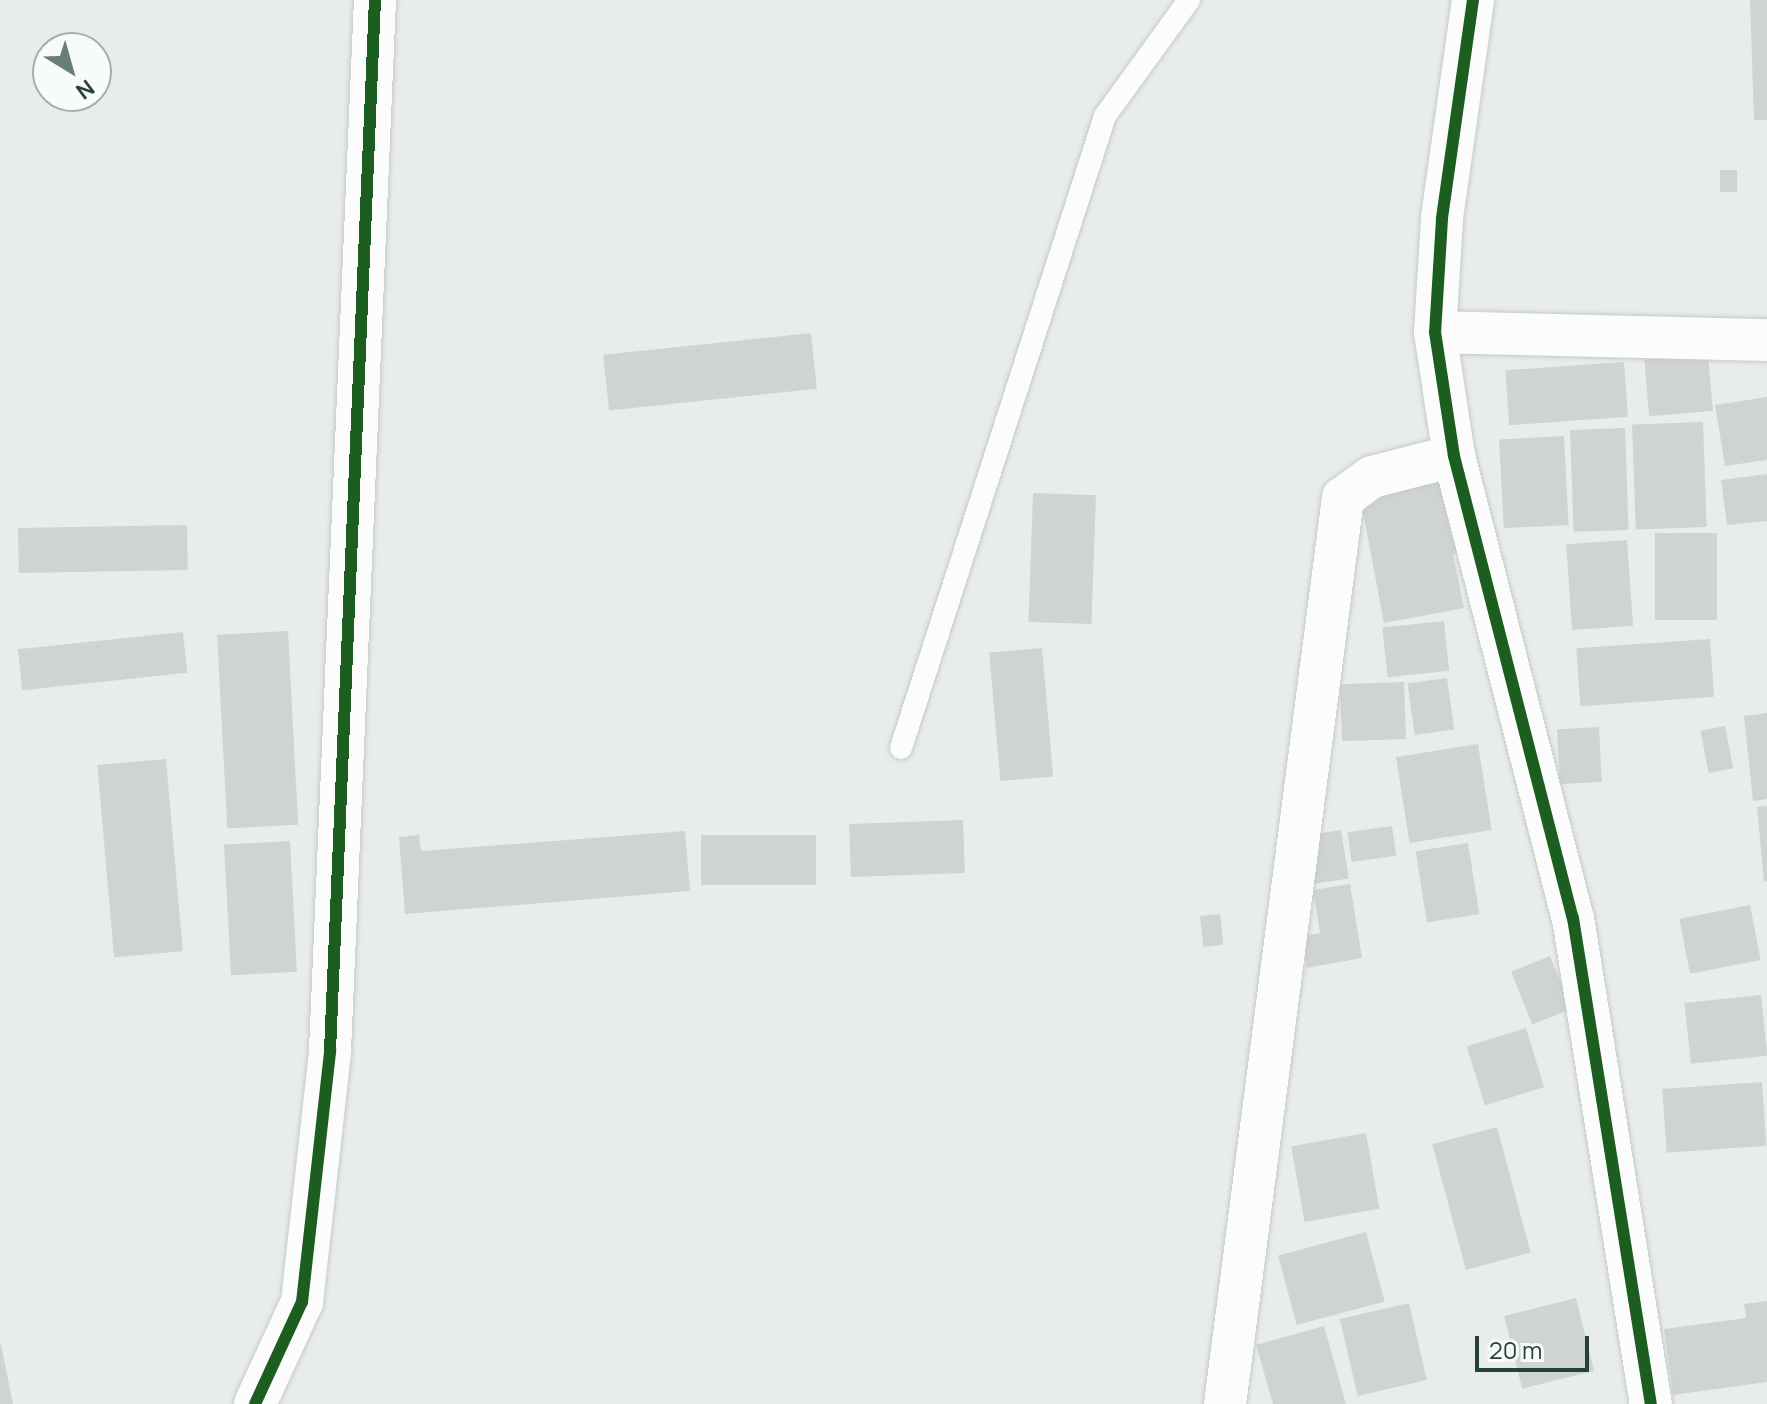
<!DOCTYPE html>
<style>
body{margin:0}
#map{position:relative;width:1767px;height:1404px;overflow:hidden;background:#e8edeb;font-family:Manrope,sans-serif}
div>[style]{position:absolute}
.building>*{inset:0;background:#cfd4d2;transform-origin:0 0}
.roads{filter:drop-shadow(0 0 2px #c5cac8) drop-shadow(0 0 2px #c5cac8)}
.lane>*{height:22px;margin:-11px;padding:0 11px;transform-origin:11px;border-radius:11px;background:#fcfcfc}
.street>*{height:42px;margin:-21px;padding:0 21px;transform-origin:21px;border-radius:21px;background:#fcfcfc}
.cycleway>*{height:12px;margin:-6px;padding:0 6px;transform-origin:6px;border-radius:6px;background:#1b5e20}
span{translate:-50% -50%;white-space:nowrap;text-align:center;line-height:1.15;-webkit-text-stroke:7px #f7fbf9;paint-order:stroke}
.north{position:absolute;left:32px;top:32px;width:80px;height:80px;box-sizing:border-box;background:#f7fbf9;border:2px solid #a3b1ad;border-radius:50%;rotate:143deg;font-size:22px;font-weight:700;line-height:32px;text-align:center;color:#24423a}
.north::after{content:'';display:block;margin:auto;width:28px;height:36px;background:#697e78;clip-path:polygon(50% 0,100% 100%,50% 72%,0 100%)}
.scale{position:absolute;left:1475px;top:1336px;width:114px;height:36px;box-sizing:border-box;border:4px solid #24423a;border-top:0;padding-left:10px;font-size:24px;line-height:28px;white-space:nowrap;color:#24423a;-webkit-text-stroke:6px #f7fbf9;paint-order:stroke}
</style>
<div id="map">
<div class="building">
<div style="clip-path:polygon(1750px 0,1767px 0,1767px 120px,1754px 120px)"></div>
<div style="left:1720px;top:170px;width:17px;height:22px"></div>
<div style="left:811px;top:333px;width:56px;height:209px;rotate:84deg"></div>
<div style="left:1708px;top:354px;width:57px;height:64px;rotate:85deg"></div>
<div style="left:1624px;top:362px;width:55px;height:119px;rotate:86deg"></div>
<div style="clip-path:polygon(1767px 397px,1767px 460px,1725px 466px,1715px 405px)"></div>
<div style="left:1703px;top:422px;width:105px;height:71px;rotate:88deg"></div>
<div style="left:1625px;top:428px;width:102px;height:55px;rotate:88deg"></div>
<div style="left:1564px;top:436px;width:89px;height:65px;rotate:87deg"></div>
<div style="clip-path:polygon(1767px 474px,1767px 521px,1727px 525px,1721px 480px)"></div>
<div style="clip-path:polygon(1440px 481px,1447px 518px,1459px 516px,1467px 552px,1453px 554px,1464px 608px,1384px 623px,1360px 496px)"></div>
<div style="left:1033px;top:493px;width:63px;height:129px;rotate:2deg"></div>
<div style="left:187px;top:525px;width:45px;height:169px;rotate:89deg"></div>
<div style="left:1717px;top:533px;width:87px;height:62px;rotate:90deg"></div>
<div style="left:1627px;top:540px;width:86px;height:61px;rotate:86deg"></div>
<div style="left:1444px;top:621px;width:50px;height:62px;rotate:84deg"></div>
<div style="left:288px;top:631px;width:194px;height:71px;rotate:87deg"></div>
<div style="left:183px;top:632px;width:41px;height:166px;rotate:84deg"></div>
<div style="left:1710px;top:639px;width:58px;height:134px;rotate:86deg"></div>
<div style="left:1042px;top:648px;width:129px;height:53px;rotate:85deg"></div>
<div style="left:1447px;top:678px;width:52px;height:40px;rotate:82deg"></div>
<div style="left:1404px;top:682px;width:57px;height:64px;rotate:88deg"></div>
<div style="clip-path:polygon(1767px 713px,1767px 799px,1753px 801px,1744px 716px)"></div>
<div style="left:1725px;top:726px;width:43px;height:25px;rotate:79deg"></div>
<div style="left:1599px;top:727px;width:55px;height:42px;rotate:87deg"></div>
<div style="left:1478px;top:744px;width:87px;height:83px;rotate:81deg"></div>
<div style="left:166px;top:759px;width:193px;height:69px;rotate:85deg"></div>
<div style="clip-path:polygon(1767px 806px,1767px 881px,1764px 882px,1757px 807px)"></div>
<div style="left:963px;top:820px;width:53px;height:114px;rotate:88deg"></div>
<div style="left:1392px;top:826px;width:30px;height:45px;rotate:82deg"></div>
<div style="left:1341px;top:830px;width:49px;height:35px;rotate:81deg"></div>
<div style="clip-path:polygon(685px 831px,690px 891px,405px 914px,399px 837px,419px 835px,421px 851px)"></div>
<div style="left:701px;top:835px;width:115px;height:50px"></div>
<div style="left:290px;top:841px;width:131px;height:66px;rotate:87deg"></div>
<div style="left:1468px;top:843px;width:72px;height:53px;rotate:81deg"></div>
<div style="clip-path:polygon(1350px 884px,1362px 958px,1307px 968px,1302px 936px,1320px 933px,1313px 890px)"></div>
<div style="left:1750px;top:905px;width:56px;height:72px;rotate:79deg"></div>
<div style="left:1220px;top:914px;width:31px;height:20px;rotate:84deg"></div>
<div style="left:1550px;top:956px;width:57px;height:42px;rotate:68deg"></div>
<div style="left:1761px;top:995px;width:61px;height:77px;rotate:84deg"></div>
<div style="left:1526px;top:1028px;width:62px;height:62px;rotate:73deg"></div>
<div style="left:1762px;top:1082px;width:64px;height:100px;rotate:86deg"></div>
<div style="left:1497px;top:1127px;width:130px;height:67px;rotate:75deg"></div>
<div style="left:1366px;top:1133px;width:77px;height:76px;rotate:80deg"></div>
<div style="left:1366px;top:1232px;width:72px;height:91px;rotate:75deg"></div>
<div style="left:1576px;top:1298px;width:75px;height:74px;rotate:76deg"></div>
<div style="clip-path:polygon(1767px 1301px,1767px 1382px,1673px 1395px,1664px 1329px,1746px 1318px,1744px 1304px)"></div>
<div style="left:1409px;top:1303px;width:79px;height:71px;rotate:77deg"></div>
<div style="clip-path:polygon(1324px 1326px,1346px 1404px,1273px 1404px,1256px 1345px)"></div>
<div style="clip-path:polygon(0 1344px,1px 1344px,13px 1404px,0 1404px)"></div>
</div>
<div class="roads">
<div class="lane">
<div style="left:901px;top:748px;width:664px;rotate:-72.11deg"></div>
<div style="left:1105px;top:116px;width:143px;rotate:-54.1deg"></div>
</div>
<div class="street">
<div style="left:1473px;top:0;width:221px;rotate:98.1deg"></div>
<div style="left:1442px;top:219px;width:113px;rotate:93.5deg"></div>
<div style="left:1435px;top:332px;width:125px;rotate:81.3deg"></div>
<div style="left:1454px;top:456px;width:477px;rotate:75.6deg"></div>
<div style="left:1573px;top:918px;width:492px;rotate:80.9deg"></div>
<div style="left:1435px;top:332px;width:332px;rotate:1.4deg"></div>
<div style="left:255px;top:1404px;width:112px;rotate:-65.3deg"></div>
<div style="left:302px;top:1302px;width:253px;rotate:-83.6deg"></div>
<div style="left:330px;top:1051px;width:1052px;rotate:-87.55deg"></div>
<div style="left:1225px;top:1404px;width:914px;rotate:-82.58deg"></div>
<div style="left:1343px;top:498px;width:36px;rotate:-36deg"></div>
<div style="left:1372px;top:477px;width:85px;rotate:-14.4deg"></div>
</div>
</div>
<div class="cycleway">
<div style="left:1473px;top:0;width:221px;rotate:98.1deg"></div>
<div style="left:1442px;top:219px;width:113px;rotate:93.5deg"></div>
<div style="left:1435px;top:332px;width:125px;rotate:81.3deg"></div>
<div style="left:1454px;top:456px;width:477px;rotate:75.6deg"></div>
<div style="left:1573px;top:918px;width:492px;rotate:80.9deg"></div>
<div style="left:255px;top:1404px;width:112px;rotate:-65.3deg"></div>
<div style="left:302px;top:1302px;width:253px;rotate:-83.6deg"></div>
<div style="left:330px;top:1051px;width:1052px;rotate:-87.55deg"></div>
</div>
<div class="north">N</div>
<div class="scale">20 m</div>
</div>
